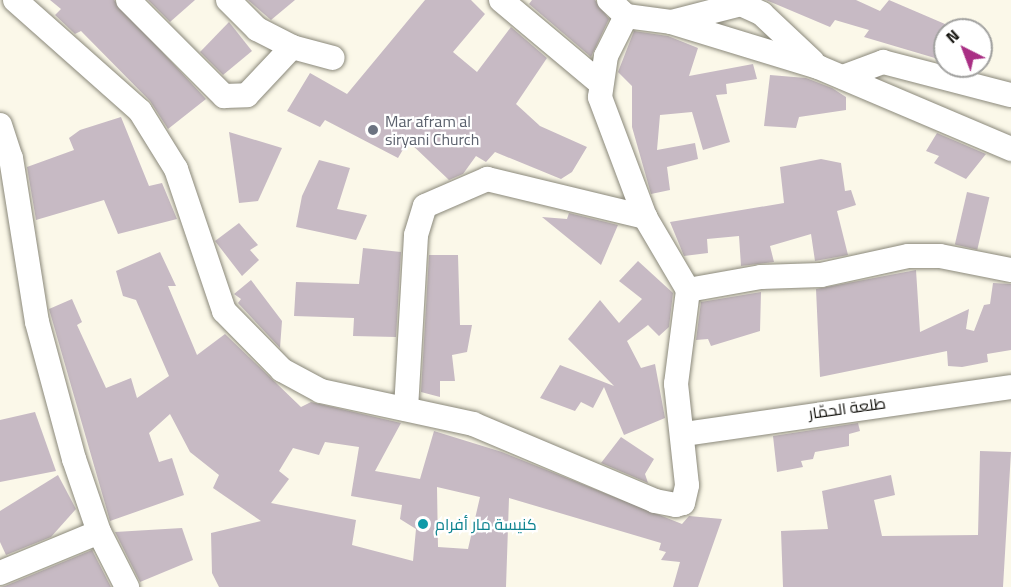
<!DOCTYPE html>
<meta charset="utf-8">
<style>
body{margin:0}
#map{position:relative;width:1011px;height:587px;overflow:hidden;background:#fbf8e9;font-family:"Titillium Web",Cairo,sans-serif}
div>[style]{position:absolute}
.building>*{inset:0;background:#c7bac4;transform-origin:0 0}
.roads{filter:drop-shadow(0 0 2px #8a887a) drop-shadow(0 0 2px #8a887a)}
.minor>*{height:24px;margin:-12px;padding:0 12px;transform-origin:12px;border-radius:12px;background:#fff}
.dots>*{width:16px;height:16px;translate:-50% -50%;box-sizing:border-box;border:3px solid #fff;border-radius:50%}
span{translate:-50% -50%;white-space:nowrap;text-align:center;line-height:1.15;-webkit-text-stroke:4.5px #fff;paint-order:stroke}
.worship-label{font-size:16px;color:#5b616d}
.left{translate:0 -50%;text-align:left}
.street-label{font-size:16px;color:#14130e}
.culture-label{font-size:16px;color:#0d838f}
.north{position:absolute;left:933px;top:18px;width:60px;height:60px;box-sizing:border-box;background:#fff;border:2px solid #a1a19f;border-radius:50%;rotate:318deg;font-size:16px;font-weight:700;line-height:24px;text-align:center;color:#14130e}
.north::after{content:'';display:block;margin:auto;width:21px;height:27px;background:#a92f84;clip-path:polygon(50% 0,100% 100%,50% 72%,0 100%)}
</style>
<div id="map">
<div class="building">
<div style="clip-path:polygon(50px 0,114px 0,206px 99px,168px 129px,150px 101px,81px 31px,75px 34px,55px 15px,61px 9px)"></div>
<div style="clip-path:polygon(148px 0,195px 0,170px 22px)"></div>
<div style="clip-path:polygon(248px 0,295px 0,271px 20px)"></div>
<div style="clip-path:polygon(425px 0,471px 0,485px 14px,453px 52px,477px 72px,511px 27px,547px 58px,516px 104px,540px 126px,587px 147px,572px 172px,561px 179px,495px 152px,486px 162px,476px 156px,463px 174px,449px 180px,408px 141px,398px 158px,325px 120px,320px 127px,287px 111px,310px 73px,347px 94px)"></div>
<div style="clip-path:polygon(532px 0,595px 0,609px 19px,591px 57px,529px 4px)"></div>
<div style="clip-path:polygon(766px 0,856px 0,880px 11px,889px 0,945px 24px,945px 61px,864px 37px,869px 30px,835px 20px,830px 27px)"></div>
<div style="clip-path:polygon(229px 22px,252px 51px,223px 75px,200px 52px)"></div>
<div style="clip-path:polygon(634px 31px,668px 36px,698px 48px,689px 76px,753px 64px,757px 79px,726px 84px,727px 94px,716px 95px,730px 142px,703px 150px,692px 112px,660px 115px,657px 150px,695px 143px,698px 159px,667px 167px,670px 190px,651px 194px,632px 127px,632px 86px,618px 72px)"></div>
<div style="clip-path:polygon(770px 75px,806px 78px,832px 88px,846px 97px,846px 110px,799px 117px,796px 128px,764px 126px)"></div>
<div style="clip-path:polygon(121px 117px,149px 186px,162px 183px,177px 219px,118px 234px,104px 200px,36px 220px,27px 167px,74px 150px,69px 138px,80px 130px)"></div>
<div style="clip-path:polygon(229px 132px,282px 148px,258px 201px,239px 203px)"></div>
<div style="clip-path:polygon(937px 133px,986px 154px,966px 179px,934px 163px,939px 156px,926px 151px)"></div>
<div style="clip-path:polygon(821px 159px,841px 163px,845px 191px,851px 190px,856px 205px,837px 211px,848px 255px,815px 261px,811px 234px,770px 246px,774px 262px,741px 266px,739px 236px,707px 239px,708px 253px,684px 256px,670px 222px,784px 203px,780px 167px)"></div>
<div style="clip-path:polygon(319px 160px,350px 168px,337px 209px,367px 215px,356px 240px,296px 227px,302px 196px)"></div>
<div style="left:967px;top:192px;width:23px;height:54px;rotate:13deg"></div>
<div style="clip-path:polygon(569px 213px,618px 225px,601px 265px,542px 217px,567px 219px)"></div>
<div style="clip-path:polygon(239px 223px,258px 245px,250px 250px,259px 260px,242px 276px,215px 241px)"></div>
<div style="clip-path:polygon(363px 248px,401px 252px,396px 337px,353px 336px,354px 318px,294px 316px,296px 282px,359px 284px)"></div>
<div style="clip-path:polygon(evenodd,160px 252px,176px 286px,168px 286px,197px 355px,225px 334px,301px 407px,311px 402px,401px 423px,375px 471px,420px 479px,434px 431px,502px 452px,682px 524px,689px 516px,722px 519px,698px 587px,673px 587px,680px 562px,661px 560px,666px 552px,659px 550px,661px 543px,509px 498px,506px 587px,219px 587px,212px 573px,211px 533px,261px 521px,213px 488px,219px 475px,190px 452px,170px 414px,149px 433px,159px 462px,172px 458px,184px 495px,110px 521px,49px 309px,72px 299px,82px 322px,77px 325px,106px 388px,131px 378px,137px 398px,169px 376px,136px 300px,123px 296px,116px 271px,160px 252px,325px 442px,359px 447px,351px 496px,402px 505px,400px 519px,416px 529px,413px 561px,352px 545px,356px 520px,271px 503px,289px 479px,279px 471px,293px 448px,319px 455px,325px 442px,160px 252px,437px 487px,480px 497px,468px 549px,438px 547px,437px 487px)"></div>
<div style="clip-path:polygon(429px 255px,458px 255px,460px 325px,472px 325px,467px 352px,452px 355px,455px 381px,440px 381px,440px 397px,421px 392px)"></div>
<div style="clip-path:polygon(638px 261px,673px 293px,669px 327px,659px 336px,648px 325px,627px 341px,641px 368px,655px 364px,665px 418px,624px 435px,604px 387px,593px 408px,581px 402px,575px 411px,540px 398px,560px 365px,614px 386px,568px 339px,600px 300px,619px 323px,642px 299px,619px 281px)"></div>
<div style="clip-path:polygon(916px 270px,920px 332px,969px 309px,966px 329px,974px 331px,984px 305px,990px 304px,993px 283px,1011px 284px,1011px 350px,987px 354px,988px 362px,962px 367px,948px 366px,947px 351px,820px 377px,816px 289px)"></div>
<div style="clip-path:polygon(251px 280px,282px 321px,280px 348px,238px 303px,241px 299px,234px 294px)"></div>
<div style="clip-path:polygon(761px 292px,760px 331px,711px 346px,708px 339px,696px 340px,701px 302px)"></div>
<div style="clip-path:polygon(35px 412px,56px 471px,0 482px,0 420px)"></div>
<div style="clip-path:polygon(858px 423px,860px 431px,849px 434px,849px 446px,815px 452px,813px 459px,801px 461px,803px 467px,777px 472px,773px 436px)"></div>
<div style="clip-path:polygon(621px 437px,654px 459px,645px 474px,648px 483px,601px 463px)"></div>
<div style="clip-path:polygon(980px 451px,1011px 452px,1003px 587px,783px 587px,781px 531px,828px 529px,822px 491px,891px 475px,895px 495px,874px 500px,882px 536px,978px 535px)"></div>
<div style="clip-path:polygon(58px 475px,76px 509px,51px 537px,6px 555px,0 542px,0 511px)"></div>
<div style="clip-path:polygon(182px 528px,193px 560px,140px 582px,115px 532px)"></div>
<div style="clip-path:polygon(92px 550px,111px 587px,0 587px,5px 586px)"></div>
</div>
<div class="roads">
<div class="minor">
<div style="left:15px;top:0;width:167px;rotate:41.6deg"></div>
<div style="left:140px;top:111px;width:68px;rotate:58.2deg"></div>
<div style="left:176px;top:169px;width:150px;rotate:71.3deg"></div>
<div style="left:224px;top:311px;width:83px;rotate:45.5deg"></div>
<div style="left:282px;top:370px;width:44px;rotate:28.3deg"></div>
<div style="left:321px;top:391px;width:156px;rotate:12.2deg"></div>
<div style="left:473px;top:424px;width:198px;rotate:22.9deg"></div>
<div style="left:655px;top:501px;width:21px;rotate:11deg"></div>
<div style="left:676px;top:505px;width:7px;rotate:-16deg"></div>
<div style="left:683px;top:503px;width:18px;rotate:-77deg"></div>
<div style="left:687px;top:485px;width:102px;rotate:-96.2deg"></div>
<div style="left:676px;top:384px;width:95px;rotate:-82.7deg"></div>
<div style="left:688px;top:290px;width:85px;rotate:-120.5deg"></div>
<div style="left:645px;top:217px;width:128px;rotate:-110.6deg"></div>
<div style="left:600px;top:97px;width:41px;rotate:-81.7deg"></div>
<div style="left:606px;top:56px;width:45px;rotate:-63.4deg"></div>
<div style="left:128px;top:0;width:136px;rotate:45deg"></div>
<div style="left:224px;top:96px;width:23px;rotate:-2deg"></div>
<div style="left:247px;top:95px;width:66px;rotate:-46.8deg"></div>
<div style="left:228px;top:0;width:41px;rotate:45deg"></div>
<div style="left:257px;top:29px;width:39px;rotate:27deg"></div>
<div style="left:292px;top:47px;width:42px;rotate:15deg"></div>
<div style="left:501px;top:0;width:129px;rotate:40deg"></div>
<div style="left:609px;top:0;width:23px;rotate:43deg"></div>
<div style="left:626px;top:16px;width:45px;rotate:7.6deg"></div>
<div style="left:671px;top:22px;width:154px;rotate:17deg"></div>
<div style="left:818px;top:67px;width:210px;rotate:23deg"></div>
<div style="left:671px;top:22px;width:72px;rotate:-14.4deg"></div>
<div style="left:741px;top:4px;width:23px;rotate:25deg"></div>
<div style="left:762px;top:14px;width:69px;rotate:43.2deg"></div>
<div style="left:843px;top:77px;width:43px;rotate:-20.6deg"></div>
<div style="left:883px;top:62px;width:132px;rotate:14.5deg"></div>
<div style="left:0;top:125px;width:35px;rotate:72deg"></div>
<div style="left:11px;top:158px;width:166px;rotate:81deg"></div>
<div style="left:37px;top:322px;width:142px;rotate:74.9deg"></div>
<div style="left:74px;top:459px;width:77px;rotate:71.1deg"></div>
<div style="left:99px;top:532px;width:62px;rotate:63deg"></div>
<div style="left:688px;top:290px;width:74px;rotate:-10.1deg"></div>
<div style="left:761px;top:277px;width:60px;rotate:-1.9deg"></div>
<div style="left:821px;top:275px;width:89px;rotate:-12.3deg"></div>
<div style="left:908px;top:256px;width:32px"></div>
<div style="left:940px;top:256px;width:72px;rotate:11.2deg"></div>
<div style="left:406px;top:409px;width:174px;rotate:-86.7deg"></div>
<div style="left:416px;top:235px;width:30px;rotate:-73deg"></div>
<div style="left:425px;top:206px;width:68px;rotate:-23.5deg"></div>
<div style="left:487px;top:179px;width:163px;rotate:13.5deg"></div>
<div style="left:685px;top:434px;width:329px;rotate:-8.2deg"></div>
<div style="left:0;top:573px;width:107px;rotate:-22.5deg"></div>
</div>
</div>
<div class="dots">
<div style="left:373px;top:130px;background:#6b7280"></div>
<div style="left:423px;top:524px;background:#0f9aa8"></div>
</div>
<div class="worship-label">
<span class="left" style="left:385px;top:130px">Mar afram al<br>siryani Church</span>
</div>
<div class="street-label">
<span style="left:847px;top:408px;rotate:-8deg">طلعة الحمّار</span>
</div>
<div class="culture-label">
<span class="left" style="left:435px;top:524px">كنيسة مار أفرام</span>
</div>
<div class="north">N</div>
</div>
